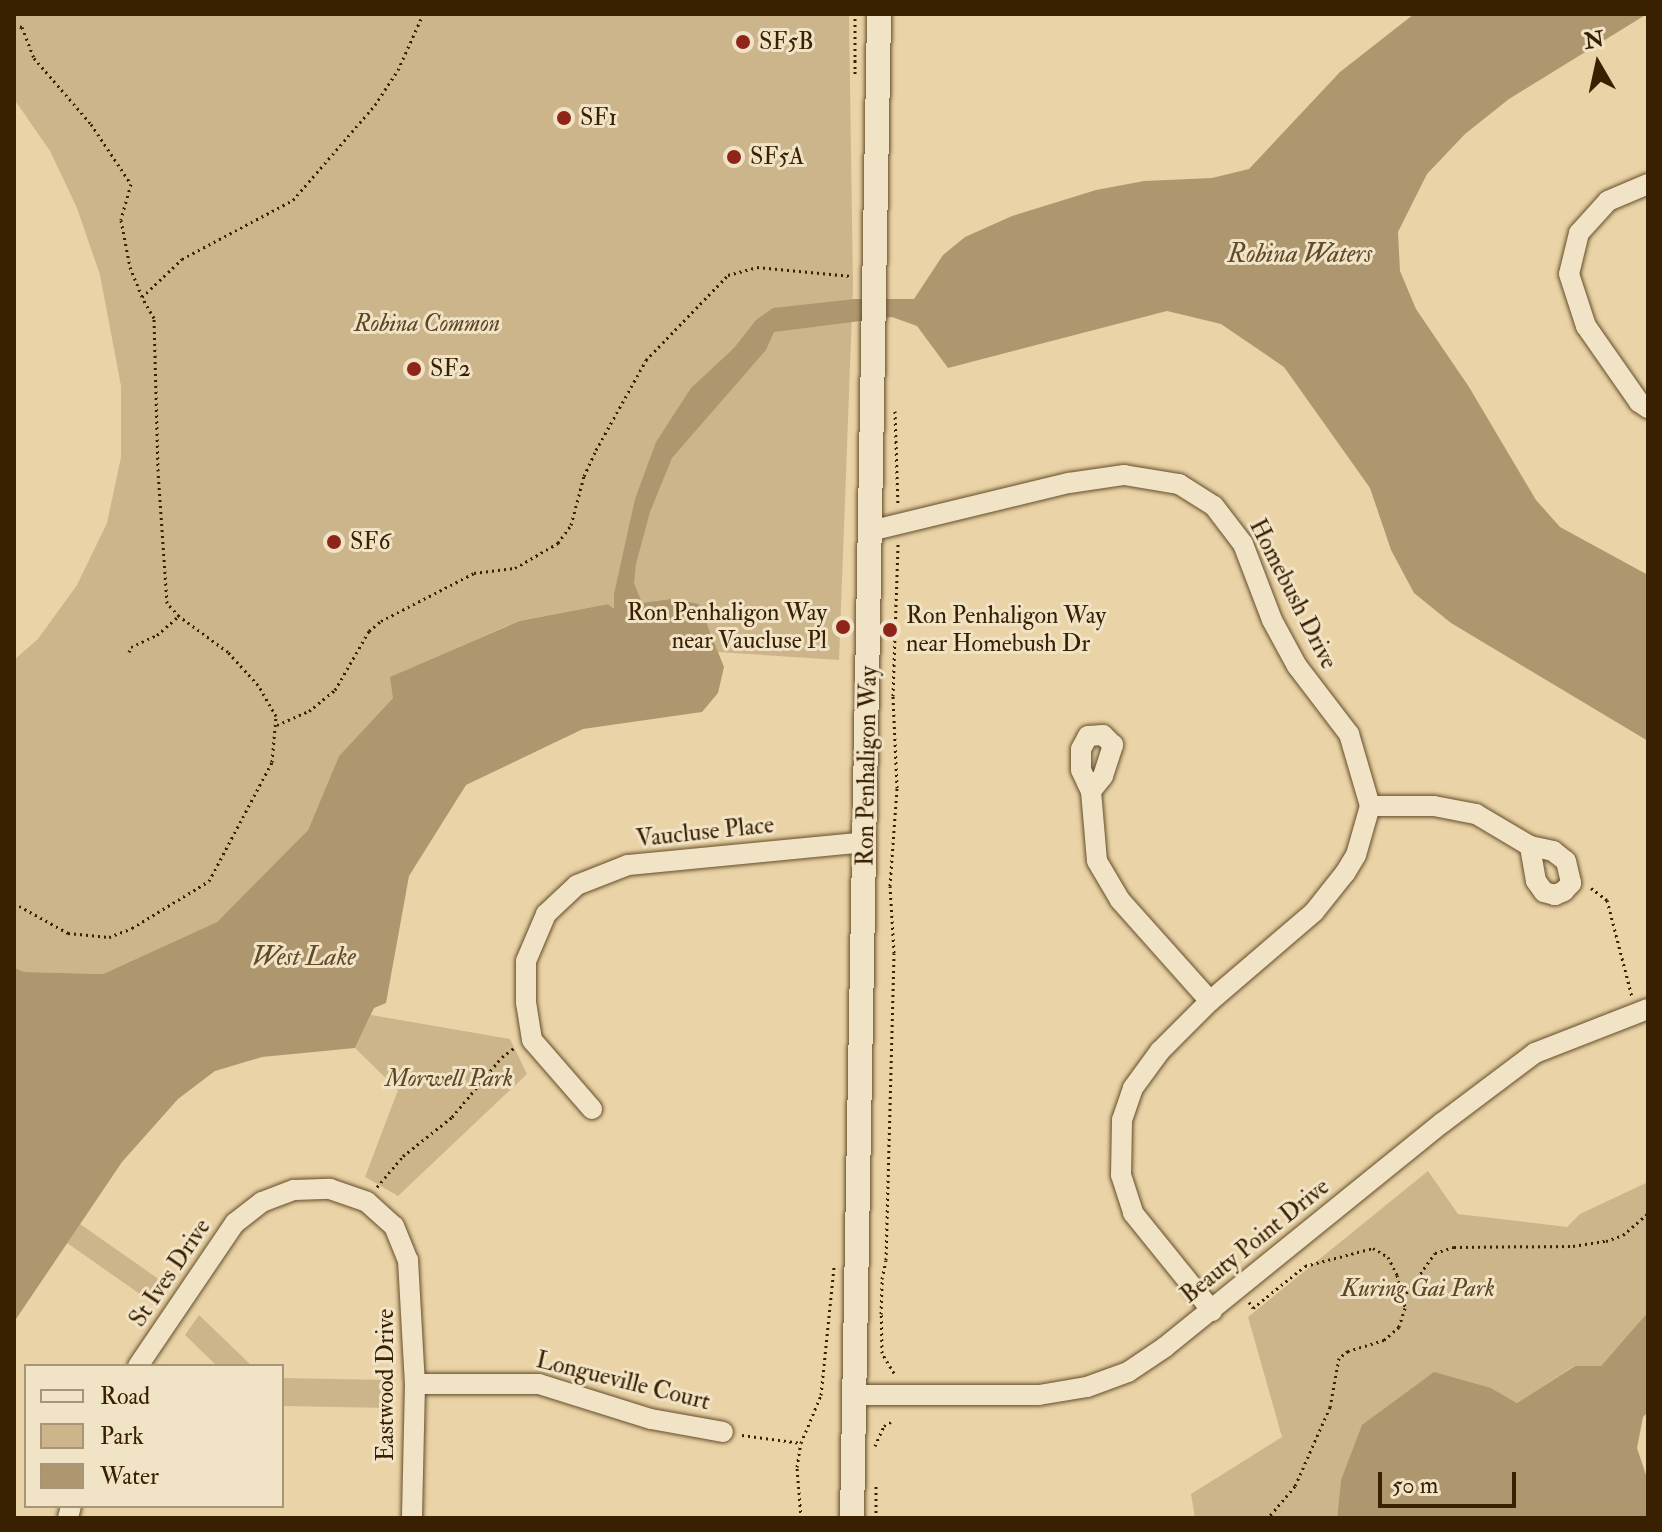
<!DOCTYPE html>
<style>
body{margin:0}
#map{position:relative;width:1662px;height:1532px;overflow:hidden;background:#ead4a7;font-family:"IM FELL Double Pica",serif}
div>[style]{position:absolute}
.green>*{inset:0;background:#ccb58b;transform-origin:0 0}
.water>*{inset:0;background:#ae976f}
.path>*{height:3px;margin-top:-1.5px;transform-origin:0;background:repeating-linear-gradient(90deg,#392001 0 2px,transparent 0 6px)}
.roads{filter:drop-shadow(0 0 2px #654d2a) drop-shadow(0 0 2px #654d2a)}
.minor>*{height:20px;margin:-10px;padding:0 10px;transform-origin:10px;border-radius:10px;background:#f1e3c6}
.tertiary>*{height:24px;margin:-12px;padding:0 12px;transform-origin:12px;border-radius:12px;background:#f1e3c6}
.dots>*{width:22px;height:22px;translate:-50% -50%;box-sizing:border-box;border:4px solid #f1e3c6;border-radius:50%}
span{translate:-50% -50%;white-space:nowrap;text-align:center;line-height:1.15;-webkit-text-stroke:6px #f1e3c6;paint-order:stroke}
.poi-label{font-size:24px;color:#392001}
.left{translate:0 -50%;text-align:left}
.right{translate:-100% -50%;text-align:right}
.park-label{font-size:24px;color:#5e4524;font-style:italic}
.street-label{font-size:24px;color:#392001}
.water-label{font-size:26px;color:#624a28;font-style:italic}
.frame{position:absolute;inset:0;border:16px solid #392001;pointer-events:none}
.legend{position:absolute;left:24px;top:1364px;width:260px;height:144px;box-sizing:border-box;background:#f1e3c6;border:2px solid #a79577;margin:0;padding:10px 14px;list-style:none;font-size:24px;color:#392001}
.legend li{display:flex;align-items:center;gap:16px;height:40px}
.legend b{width:40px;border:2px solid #a79577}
.north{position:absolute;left:1558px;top:24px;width:80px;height:80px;-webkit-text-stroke:6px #f1e3c6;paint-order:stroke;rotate:351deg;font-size:22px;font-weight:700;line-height:32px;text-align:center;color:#392001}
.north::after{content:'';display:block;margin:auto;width:28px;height:36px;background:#392001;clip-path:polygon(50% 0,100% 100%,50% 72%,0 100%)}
.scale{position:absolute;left:1378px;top:1472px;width:138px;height:36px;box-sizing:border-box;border:4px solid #392001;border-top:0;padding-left:10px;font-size:24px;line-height:28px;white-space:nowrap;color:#392001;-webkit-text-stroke:6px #f1e3c6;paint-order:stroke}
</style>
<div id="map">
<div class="green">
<div style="clip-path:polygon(14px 14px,849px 14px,853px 287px,839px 660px,718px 652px,699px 604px,614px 610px,608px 604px,518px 621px,391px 677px,394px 697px,339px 756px,308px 830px,217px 922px,103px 974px,25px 972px,14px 968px,14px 660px,38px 639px,77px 585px,107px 523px,121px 457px,121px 386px,100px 275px,77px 208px,50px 151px,14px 99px)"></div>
<div style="clip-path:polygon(371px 1015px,510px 1039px,527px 1074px,398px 1196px,365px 1177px,398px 1090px,355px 1048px)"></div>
<div style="clip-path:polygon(1428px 1171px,1458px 1214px,1567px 1227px,1580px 1214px,1648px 1182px,1648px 1312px,1601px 1366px,1574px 1366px,1517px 1403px,1491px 1388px,1341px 1480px,1337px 1518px,1195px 1518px,1191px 1494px,1282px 1437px,1248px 1317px)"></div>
<div style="left:80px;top:1224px;width:105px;height:23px;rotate:35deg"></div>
<div style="clip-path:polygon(199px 1315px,252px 1366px,217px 1366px,185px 1335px)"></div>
<div style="left:282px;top:1378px;width:108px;height:28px;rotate:1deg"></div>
</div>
<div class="water">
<div style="clip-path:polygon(1414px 14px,1647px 14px,1509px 99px,1465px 134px,1427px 174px,1398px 232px,1400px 271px,1416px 309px,1469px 387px,1536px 500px,1560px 527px,1648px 575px,1648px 741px,1451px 623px,1414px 593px,1391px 550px,1370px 488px,1284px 367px,1221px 324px,1167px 311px,948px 368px,917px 326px,892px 317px,774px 332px,766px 350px,672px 458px,650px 512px,636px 564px,634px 583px,642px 603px,672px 599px,699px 604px,724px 667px,718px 693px,702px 712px,583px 729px,466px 785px,409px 876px,386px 1003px,374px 1008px,355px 1048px,262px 1057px,215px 1071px,178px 1099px,122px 1162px,14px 1322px,14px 968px,25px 972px,103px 974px,217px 922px,308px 830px,339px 756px,393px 698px,390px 677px,519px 621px,608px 604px,614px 609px,614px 594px,635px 499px,656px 442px,691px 388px,734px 348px,756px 320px,773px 308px,855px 299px,914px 299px,943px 255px,965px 237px,1012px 216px,1096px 190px,1144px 181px,1212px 178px,1249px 169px,1340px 72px)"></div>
<div style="clip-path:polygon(1648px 1312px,1648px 1412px,1643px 1417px,1637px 1448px,1648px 1481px,1648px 1518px,1337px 1518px,1341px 1480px,1362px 1425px,1434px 1372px,1491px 1388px,1517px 1403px,1575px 1366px,1601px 1366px)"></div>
</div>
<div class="path">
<div style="left:14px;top:25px;width:8px;rotate:14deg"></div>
<div style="left:22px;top:27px;width:33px;rotate:69deg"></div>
<div style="left:34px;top:58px;width:87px;rotate:49.2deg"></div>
<div style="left:91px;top:124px;width:72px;rotate:56.3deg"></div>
<div style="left:131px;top:184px;width:37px;rotate:106deg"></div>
<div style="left:121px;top:220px;width:48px;rotate:79.2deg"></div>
<div style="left:130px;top:267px;width:32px;rotate:68deg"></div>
<div style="left:142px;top:297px;width:55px;rotate:-43.5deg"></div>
<div style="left:182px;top:259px;width:126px;rotate:-28deg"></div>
<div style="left:293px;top:200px;width:125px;rotate:-49.2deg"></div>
<div style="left:375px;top:105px;width:42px;rotate:-56.7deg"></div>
<div style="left:398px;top:70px;width:61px;rotate:-65.9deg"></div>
<div style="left:855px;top:74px;width:60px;rotate:-90deg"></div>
<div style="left:895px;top:411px;width:93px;rotate:88.2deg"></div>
<div style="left:129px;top:652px;width:5px;rotate:-68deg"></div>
<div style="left:131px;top:647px;width:29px;rotate:-25deg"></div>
<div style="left:157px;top:635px;width:29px;rotate:-41deg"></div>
<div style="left:277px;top:725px;width:35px;rotate:-24deg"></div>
<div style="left:309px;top:711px;width:33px;rotate:-39deg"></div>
<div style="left:335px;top:690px;width:68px;rotate:-60deg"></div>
<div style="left:369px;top:631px;width:16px;rotate:-40deg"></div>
<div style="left:381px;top:621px;width:105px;rotate:-27.3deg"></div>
<div style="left:474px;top:573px;width:41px;rotate:-7deg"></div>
<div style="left:515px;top:568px;width:50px;rotate:-30.2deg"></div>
<div style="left:558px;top:543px;width:22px;rotate:-54deg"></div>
<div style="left:571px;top:525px;width:51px;rotate:-75.1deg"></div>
<div style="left:584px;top:476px;width:29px;rotate:-65deg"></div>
<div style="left:596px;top:450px;width:103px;rotate:-60.9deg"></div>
<div style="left:646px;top:360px;width:118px;rotate:-46deg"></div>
<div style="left:728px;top:275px;width:30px;rotate:-15deg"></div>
<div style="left:757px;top:267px;width:95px;rotate:5.4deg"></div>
<div style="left:1591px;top:888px;width:20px;rotate:37deg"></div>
<div style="left:1607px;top:900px;width:100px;rotate:75.5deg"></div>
<div style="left:14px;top:903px;width:62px;rotate:29.1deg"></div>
<div style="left:68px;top:933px;width:41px;rotate:5.6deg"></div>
<div style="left:109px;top:937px;width:25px;rotate:-21deg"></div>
<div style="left:132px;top:928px;width:90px;rotate:-31.4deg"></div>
<div style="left:209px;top:881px;width:135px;rotate:-62.1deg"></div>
<div style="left:272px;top:762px;width:46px;rotate:-85deg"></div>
<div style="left:276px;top:716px;width:36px;rotate:-120deg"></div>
<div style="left:258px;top:685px;width:45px;rotate:-132.3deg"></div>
<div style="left:228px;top:652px;width:61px;rotate:-143.7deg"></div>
<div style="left:179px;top:616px;width:18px;rotate:-133deg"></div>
<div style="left:167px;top:603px;width:132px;rotate:-93.9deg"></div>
<div style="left:158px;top:471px;width:153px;rotate:-91.5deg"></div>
<div style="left:154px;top:318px;width:24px;rotate:-120deg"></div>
<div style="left:377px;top:1187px;width:40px;rotate:-50deg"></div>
<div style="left:403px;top:1156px;width:63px;rotate:-38.5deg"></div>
<div style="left:452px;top:1117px;width:78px;rotate:-50.2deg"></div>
<div style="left:502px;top:1057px;width:15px;rotate:-37deg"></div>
<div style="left:1403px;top:1298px;width:55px;rotate:-54.6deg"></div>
<div style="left:1435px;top:1253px;width:20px;rotate:-18deg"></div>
<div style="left:1454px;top:1247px;width:119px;rotate:-0.5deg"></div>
<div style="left:1573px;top:1246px;width:33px;rotate:-9deg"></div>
<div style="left:1606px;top:1241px;width:18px;rotate:-19deg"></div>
<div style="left:1623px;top:1235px;width:33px;rotate:-41deg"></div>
<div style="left:1249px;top:1302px;width:7px;rotate:56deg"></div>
<div style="left:1253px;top:1308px;width:67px;rotate:-38.9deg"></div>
<div style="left:1305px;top:1266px;width:70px;rotate:-14.8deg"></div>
<div style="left:1373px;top:1248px;width:17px;rotate:31deg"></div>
<div style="left:1388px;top:1257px;width:20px;rotate:63deg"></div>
<div style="left:1397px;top:1275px;width:34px;rotate:76deg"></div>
<div style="left:1405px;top:1308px;width:20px;rotate:108deg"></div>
<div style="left:1399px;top:1327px;width:20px;rotate:139deg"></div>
<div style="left:1384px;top:1340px;width:38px;rotate:163deg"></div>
<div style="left:1348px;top:1351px;width:11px;rotate:142deg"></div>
<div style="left:1339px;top:1358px;width:50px;rotate:100.4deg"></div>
<div style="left:1330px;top:1407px;width:86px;rotate:113.9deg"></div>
<div style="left:1295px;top:1486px;width:42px;rotate:130.2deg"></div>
<div style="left:894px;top:1373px;width:23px;rotate:-121deg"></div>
<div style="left:882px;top:1353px;width:39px;rotate:-91deg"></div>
<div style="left:881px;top:1314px;width:35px;rotate:-88deg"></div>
<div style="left:882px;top:1279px;width:19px;rotate:-78deg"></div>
<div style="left:886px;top:1260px;width:307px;rotate:-88.5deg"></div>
<div style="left:894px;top:953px;width:67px;rotate:-93.4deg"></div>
<div style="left:890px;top:886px;width:98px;rotate:-85.9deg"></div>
<div style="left:897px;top:788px;width:92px;rotate:-92.5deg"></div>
<div style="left:893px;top:696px;width:154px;rotate:-88.1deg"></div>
<div style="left:742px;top:1435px;width:60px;rotate:7.7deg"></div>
<div style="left:875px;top:1446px;width:22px;rotate:-66deg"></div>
<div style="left:884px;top:1426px;width:8px;rotate:-30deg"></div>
<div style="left:876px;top:1486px;width:32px;rotate:90deg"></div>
<div style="left:801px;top:1518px;width:51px;rotate:-94.5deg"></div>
<div style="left:797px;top:1467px;width:24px;rotate:-81deg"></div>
<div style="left:801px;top:1443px;width:52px;rotate:-67.4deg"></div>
<div style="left:821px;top:1395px;width:130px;rotate:-84.2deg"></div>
</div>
<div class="roads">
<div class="minor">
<div style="left:1648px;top:184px;width:43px;rotate:157deg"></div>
<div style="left:1608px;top:201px;width:43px;rotate:132.2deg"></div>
<div style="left:1579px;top:233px;width:42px;rotate:103.7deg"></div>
<div style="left:1569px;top:274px;width:55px;rotate:71.9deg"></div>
<div style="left:1586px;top:326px;width:93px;rotate:55.1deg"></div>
<div style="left:1639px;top:402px;width:11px;rotate:34deg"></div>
<div style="left:870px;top:531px;width:205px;rotate:-13.6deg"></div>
<div style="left:1069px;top:483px;width:56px;rotate:-8.3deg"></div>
<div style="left:1124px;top:475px;width:56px;rotate:9.3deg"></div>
<div style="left:1179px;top:484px;width:41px;rotate:32.2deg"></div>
<div style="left:1214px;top:506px;width:48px;rotate:52.7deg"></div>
<div style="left:1243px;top:544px;width:81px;rotate:69.1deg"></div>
<div style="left:1272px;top:620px;width:52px;rotate:61.5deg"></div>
<div style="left:1297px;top:666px;width:86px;rotate:52.6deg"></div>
<div style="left:1349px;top:734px;width:75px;rotate:73.7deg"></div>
<div style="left:1370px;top:806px;width:51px;rotate:105.9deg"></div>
<div style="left:1356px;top:855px;width:21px;rotate:121deg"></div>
<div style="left:1345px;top:873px;width:50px;rotate:128.5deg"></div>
<div style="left:1314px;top:912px;width:137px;rotate:139.4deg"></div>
<div style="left:1210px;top:1001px;width:71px;rotate:135deg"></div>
<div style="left:1160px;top:1051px;width:46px;rotate:126.1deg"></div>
<div style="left:1133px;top:1088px;width:34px;rotate:109deg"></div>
<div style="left:1122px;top:1120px;width:55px;rotate:91deg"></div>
<div style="left:1121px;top:1175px;width:40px;rotate:72deg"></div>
<div style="left:1133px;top:1213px;width:126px;rotate:51.1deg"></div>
<div style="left:1091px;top:791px;width:19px;rotate:-51deg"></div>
<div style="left:1103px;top:776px;width:33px;rotate:-72deg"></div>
<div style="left:1113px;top:745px;width:14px;rotate:-135deg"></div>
<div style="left:1103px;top:735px;width:15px;rotate:176deg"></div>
<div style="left:1088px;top:736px;width:15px;rotate:118deg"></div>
<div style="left:1081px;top:749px;width:21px;rotate:90deg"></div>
<div style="left:1081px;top:770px;width:23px;rotate:65deg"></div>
<div style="left:1091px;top:791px;width:70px;rotate:85.1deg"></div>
<div style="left:1097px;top:861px;width:45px;rotate:59.5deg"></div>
<div style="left:1120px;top:900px;width:135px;rotate:48.3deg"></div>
<div style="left:1370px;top:806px;width:64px"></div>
<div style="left:1434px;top:806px;width:43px;rotate:10.8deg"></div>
<div style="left:1476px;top:814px;width:63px;rotate:30.7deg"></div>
<div style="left:1530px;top:846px;width:24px;rotate:12deg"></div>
<div style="left:1553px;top:851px;width:16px;rotate:38deg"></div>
<div style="left:1566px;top:861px;width:23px;rotate:77deg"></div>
<div style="left:1571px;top:883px;width:11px;rotate:131deg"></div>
<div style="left:1564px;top:891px;width:10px;rotate:156deg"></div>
<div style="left:1555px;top:895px;width:11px;rotate:-165deg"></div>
<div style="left:1544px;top:892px;width:14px;rotate:-126deg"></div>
<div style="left:1536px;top:881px;width:36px;rotate:-100deg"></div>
<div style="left:592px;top:1109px;width:91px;rotate:-131deg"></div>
<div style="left:532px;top:1040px;width:37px;rotate:-99deg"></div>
<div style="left:526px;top:1003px;width:42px;rotate:-90deg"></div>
<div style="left:526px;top:961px;width:51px;rotate:-66.9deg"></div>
<div style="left:546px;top:914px;width:42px;rotate:-43.1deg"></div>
<div style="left:577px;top:885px;width:55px;rotate:-21.4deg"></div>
<div style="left:628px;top:865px;width:239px;rotate:-5.5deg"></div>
<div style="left:138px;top:1366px;width:173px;rotate:-55.9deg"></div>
<div style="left:235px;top:1223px;width:34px;rotate:-38deg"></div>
<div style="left:262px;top:1202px;width:34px;rotate:-21deg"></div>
<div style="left:294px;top:1190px;width:36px;rotate:-2deg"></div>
<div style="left:330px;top:1189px;width:39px;rotate:19deg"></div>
<div style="left:367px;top:1202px;width:36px;rotate:42deg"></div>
<div style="left:394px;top:1226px;width:37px;rotate:68deg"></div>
<div style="left:408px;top:1260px;width:124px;rotate:86.8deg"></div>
<div style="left:415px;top:1384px;width:134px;rotate:91.3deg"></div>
<div style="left:415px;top:1384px;width:124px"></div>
<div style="left:539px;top:1384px;width:117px;rotate:17.4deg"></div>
<div style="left:651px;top:1419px;width:73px;rotate:10.2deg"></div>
<div style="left:854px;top:1395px;width:185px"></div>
<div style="left:1039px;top:1395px;width:49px;rotate:-9.5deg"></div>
<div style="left:1087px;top:1387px;width:44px;rotate:-20.1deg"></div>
<div style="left:1128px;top:1372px;width:45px;rotate:-34deg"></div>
<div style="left:1165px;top:1347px;width:356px;rotate:-39deg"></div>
<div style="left:1442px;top:1123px;width:116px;rotate:-37deg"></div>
<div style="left:1535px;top:1053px;width:121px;rotate:-21.3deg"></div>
<div style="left:68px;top:1518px;width:12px;rotate:-76deg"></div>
</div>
<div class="tertiary">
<div style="left:852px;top:1518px;width:1504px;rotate:-88.97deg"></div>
</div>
</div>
<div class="dots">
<div style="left:743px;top:42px;background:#8f2418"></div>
<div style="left:564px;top:118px;background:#8f2418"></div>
<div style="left:734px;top:157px;background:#8f2418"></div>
<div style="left:414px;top:369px;background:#8f2418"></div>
<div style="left:334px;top:542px;background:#8f2418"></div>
<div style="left:843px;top:627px;background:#8f2418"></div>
<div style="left:890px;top:630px;background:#8f2418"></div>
</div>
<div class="poi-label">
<span class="left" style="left:759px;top:42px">SF5B</span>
<span class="left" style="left:580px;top:118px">SF1</span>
<span class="left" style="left:750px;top:157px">SF5A</span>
<span class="left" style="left:430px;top:369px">SF2</span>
<span class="left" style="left:350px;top:542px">SF6</span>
<span class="right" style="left:827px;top:627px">Ron Penhaligon Way<br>near Vaucluse Pl</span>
<span class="left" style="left:906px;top:630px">Ron Penhaligon Way<br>near Homebush Dr</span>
</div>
<div class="park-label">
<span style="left:427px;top:324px">Robina Common</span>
<span style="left:449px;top:1079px">Morwell Park</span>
<span style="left:1418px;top:1289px">Kuring Gai Park</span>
</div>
<div class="street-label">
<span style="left:1293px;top:594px;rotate:63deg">Homebush Drive</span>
<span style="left:867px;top:766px;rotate:-89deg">Ron Penhaligon Way</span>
<span style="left:705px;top:832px;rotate:-6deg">Vaucluse Place</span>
<span style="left:1255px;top:1241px;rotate:-39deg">Beauty Point Drive</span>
<span style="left:170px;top:1273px;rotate:-56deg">St Ives Drive</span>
<span style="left:623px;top:1381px;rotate:14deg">Longueville Court</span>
<span style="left:386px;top:1385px;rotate:-90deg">Eastwood Drive</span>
</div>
<div class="water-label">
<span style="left:1300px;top:255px">Robina Waters</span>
<span style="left:304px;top:958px">West Lake</span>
</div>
<div class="frame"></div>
<ul class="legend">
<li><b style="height:10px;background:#f1e3c6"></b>Road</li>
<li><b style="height:22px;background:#ccb58b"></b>Park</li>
<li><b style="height:22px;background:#ae976f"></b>Water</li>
</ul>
<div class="north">N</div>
<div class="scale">50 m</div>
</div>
